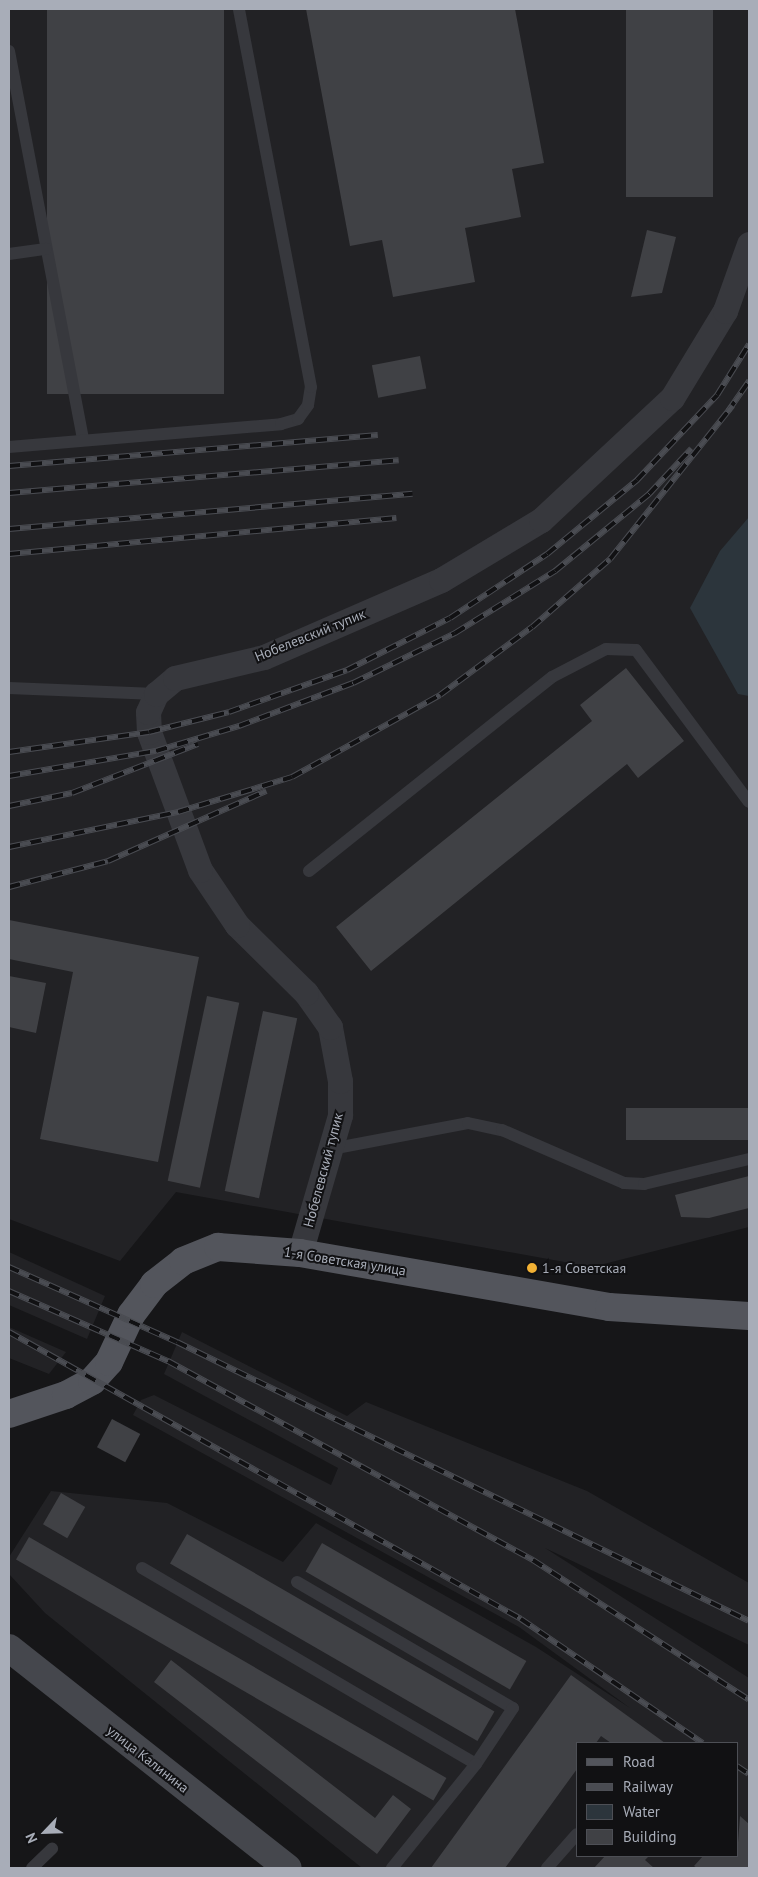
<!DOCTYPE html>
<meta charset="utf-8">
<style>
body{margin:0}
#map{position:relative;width:758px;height:1877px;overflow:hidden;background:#161618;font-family:"PT Sans",sans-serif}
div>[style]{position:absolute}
.built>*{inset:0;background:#222225}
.water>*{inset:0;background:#2c353c}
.building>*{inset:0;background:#404145;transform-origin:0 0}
.lane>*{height:12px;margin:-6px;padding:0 6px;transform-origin:6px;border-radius:6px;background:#37383d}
.street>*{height:25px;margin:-12.5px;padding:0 12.5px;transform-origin:12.5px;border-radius:12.5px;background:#37383d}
.secondary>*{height:28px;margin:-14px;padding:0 14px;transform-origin:14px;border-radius:14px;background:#45474d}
.primary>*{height:28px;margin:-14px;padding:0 14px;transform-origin:14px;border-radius:14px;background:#53555c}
.rail>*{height:5.5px;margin-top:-2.75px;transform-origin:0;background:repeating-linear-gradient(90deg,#111113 0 11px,#4a4c52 0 22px);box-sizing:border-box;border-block:1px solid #4a4c52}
.dots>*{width:14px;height:14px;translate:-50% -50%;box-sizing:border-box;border:2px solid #111113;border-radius:50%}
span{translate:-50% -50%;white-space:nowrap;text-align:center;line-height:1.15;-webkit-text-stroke:4px #111113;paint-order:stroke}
.street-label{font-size:14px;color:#a8adb8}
.poi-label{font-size:14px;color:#a8adb8}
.left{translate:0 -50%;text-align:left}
.frame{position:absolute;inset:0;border:10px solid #a8adb8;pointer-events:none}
.legend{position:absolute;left:576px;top:1742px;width:162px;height:115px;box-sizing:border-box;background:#111113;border:1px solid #4d4f55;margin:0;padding:6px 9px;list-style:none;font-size:15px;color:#a8adb8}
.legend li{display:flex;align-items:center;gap:10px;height:25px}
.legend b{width:25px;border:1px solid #4d4f55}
.north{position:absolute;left:20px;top:1807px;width:50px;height:50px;-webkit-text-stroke:4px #111113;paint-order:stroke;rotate:246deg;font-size:14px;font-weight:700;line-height:20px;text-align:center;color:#a8adb8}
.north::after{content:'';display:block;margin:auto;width:18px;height:22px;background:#a8adb8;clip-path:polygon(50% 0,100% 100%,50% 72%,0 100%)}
</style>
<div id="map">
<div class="built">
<div style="clip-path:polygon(9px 9px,749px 9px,749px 1227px,592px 1267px,176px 1192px,120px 1261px,9px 1219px)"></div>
<div style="clip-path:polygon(9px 1252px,105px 1296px,87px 1339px,9px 1305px)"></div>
<div style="clip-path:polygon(9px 1327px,66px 1352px,49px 1374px,9px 1358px)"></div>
<div style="clip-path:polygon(evenodd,182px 1332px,347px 1416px,366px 1402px,587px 1491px,749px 1583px,749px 1645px,545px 1548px,749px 1678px,749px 1868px,362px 1868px,45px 1613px,9px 1574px,9px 1557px,51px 1491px,167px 1503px,283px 1562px,316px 1523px,536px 1647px,630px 1708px,519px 1627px,133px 1415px,141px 1400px,154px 1395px,331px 1485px,338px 1468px,164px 1374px,182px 1332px,577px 1743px,737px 1743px,737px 1856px,577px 1856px,577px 1743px)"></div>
</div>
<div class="water">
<div style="clip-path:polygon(749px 517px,749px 696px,738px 694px,690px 608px,720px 551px)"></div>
</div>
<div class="building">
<div style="left:47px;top:9px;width:177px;height:385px"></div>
<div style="clip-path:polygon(306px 9px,515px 9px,544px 163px,512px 169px,521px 217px,465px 228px,475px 282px,393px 297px,382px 240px,350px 246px)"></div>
<div style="left:626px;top:9px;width:87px;height:188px"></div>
<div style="clip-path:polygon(647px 230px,676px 237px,662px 293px,631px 297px)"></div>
<div style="left:420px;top:356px;width:33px;height:49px;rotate:79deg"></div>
<div style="clip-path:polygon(626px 668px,684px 741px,638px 778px,627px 764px,371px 971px,336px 927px,592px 721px,580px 705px)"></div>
<div style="clip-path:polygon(9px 920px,199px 957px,158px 1162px,40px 1139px,73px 972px,9px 959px)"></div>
<div style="clip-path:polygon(9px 976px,46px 983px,36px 1033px,9px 1027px)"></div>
<div style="left:207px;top:996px;width:33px;height:189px;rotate:12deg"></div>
<div style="left:263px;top:1011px;width:35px;height:184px;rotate:12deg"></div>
<div style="left:749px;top:1108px;width:32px;height:123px;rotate:90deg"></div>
<div style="clip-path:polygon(749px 1176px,749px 1208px,709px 1218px,681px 1217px,675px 1195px)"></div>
<div style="left:112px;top:1419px;width:32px;height:32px;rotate:28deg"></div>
<div style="left:61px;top:1493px;width:28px;height:36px;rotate:30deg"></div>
<div style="left:187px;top:1534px;width:355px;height:34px;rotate:30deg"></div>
<div style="left:29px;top:1537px;width:482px;height:26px;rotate:30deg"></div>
<div style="left:322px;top:1543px;width:236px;height:33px;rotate:30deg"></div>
<div style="clip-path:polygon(171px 1660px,375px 1818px,393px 1795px,411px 1809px,377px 1854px,154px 1682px)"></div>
<div style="clip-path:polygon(571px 1675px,665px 1743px,611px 1743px,601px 1736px,596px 1743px,577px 1743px,577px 1769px,505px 1868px,431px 1868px)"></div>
<div style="clip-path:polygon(740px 1816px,749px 1824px,749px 1868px,697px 1868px,694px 1866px,703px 1856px,737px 1856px)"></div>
<div style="clip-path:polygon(605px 1856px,649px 1856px,645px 1860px,654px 1868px,594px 1868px)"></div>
</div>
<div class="lane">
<div style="left:9px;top:51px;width:396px;rotate:79.2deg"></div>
<div style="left:9px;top:254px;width:37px;rotate:-8deg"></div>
<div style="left:9px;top:447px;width:273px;rotate:-4.8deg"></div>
<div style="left:281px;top:424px;width:18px;rotate:-16deg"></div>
<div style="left:298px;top:419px;width:17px;rotate:-54deg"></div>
<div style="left:308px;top:405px;width:18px;rotate:-81deg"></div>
<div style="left:311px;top:387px;width:385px;rotate:-100.8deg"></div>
<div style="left:9px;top:688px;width:147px;rotate:2.3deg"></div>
<div style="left:309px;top:871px;width:311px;rotate:-38.6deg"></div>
<div style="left:552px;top:677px;width:61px;rotate:-27.4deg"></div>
<div style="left:606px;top:649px;width:30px;rotate:2deg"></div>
<div style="left:636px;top:650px;width:189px;rotate:53.4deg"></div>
<div style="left:331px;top:1149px;width:139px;rotate:-10.7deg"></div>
<div style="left:468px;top:1123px;width:35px;rotate:12deg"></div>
<div style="left:502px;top:1130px;width:133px;rotate:23.5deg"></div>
<div style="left:624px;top:1183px;width:20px;rotate:3deg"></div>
<div style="left:644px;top:1184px;width:108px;rotate:-13.4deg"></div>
<div style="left:142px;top:1568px;width:387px;rotate:30.4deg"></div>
<div style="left:297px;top:1582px;width:250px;rotate:30.3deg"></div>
<div style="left:513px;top:1708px;width:67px;rotate:123.5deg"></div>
<div style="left:476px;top:1764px;width:134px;rotate:128.9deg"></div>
<div style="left:32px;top:1868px;width:28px;rotate:-44deg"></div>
<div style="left:547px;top:1868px;width:45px;rotate:-48.6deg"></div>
</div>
<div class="street">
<div style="left:300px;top:1253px;width:144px;rotate:-73.8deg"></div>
<div style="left:340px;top:1115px;width:34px;rotate:-90deg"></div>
<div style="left:340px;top:1081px;width:55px;rotate:-100.5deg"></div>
<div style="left:330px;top:1027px;width:42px;rotate:-125.2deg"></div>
<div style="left:306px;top:993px;width:97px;rotate:-135.4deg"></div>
<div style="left:237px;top:925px;width:66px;rotate:-123.9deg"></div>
<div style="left:200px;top:870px;width:147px;rotate:-110.3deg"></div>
<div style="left:149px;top:732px;width:20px;rotate:-93deg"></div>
<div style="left:148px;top:712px;width:20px;rotate:-66deg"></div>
<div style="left:156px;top:694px;width:25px;rotate:-40deg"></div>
<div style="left:175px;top:678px;width:91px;rotate:-13.3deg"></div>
<div style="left:264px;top:657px;width:193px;rotate:-23.5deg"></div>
<div style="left:441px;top:580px;width:117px;rotate:-31deg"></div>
<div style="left:541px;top:520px;width:179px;rotate:-43deg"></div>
<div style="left:672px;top:398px;width:102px;rotate:-58.7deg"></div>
<div style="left:725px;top:311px;width:71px;rotate:-70.3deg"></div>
</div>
<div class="secondary">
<div style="left:9px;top:1648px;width:355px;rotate:38.3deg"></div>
</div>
<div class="primary">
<div style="left:9px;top:1414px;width:60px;rotate:-18.4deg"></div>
<div style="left:66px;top:1395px;width:30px;rotate:-28deg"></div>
<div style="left:92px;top:1381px;width:25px;rotate:-48deg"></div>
<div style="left:109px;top:1362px;width:52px;rotate:-64.9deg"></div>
<div style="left:131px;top:1315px;width:39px;rotate:-53deg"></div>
<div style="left:154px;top:1284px;width:37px;rotate:-38deg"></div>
<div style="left:183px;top:1261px;width:38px;rotate:-22deg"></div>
<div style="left:218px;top:1247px;width:82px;rotate:4.2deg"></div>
<div style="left:300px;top:1253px;width:314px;rotate:9.9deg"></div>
<div style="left:609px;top:1307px;width:140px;rotate:3.7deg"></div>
</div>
<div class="rail">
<div style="left:728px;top:411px;width:37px;rotate:-55deg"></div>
<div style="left:9px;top:466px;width:370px;rotate:-4.8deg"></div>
<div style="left:9px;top:493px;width:391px;rotate:-4.8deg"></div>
<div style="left:9px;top:529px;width:405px;rotate:-5deg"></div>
<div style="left:9px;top:554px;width:389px;rotate:-5.3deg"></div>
<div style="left:9px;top:752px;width:141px;rotate:-8.1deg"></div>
<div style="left:149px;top:732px;width:82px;rotate:-14deg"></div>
<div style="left:229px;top:712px;width:125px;rotate:-19.6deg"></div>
<div style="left:347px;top:670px;width:115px;rotate:-26.8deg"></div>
<div style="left:450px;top:618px;width:116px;rotate:-33.4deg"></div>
<div style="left:547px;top:554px;width:117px;rotate:-39.4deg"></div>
<div style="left:637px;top:480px;width:117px;rotate:-46.7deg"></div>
<div style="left:717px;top:395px;width:60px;rotate:-57.9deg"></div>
<div style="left:9px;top:776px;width:149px;rotate:-9.7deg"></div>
<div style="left:156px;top:751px;width:87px;rotate:-16.8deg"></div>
<div style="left:239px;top:726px;width:122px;rotate:-20.7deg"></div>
<div style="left:353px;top:683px;width:114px;rotate:-26.1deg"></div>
<div style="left:455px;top:633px;width:118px;rotate:-31.8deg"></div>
<div style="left:555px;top:571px;width:122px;rotate:-39.3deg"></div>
<div style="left:649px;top:494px;width:62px;rotate:-47deg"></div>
<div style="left:9px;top:806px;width:64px;rotate:-11.7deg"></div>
<div style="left:72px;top:793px;width:135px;rotate:-21.3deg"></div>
<div style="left:9px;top:847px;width:173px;rotate:-11.7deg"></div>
<div style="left:178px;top:812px;width:119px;rotate:-17.1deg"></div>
<div style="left:292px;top:777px;width:169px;rotate:-29deg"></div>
<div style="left:440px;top:695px;width:114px;rotate:-36.5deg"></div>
<div style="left:532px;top:627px;width:103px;rotate:-41.1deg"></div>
<div style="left:610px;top:559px;width:196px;rotate:-51.4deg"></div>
<div style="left:9px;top:887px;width:102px;rotate:-14.7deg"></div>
<div style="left:108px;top:861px;width:173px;rotate:-23.9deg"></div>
<div style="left:9px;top:1267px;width:184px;rotate:24.1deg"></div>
<div style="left:177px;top:1342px;width:636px;rotate:26deg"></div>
<div style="left:9px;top:1291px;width:174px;rotate:23.8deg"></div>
<div style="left:168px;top:1361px;width:416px;rotate:28.6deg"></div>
<div style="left:533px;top:1560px;width:257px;rotate:32.9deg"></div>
<div style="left:9px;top:1332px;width:587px;rotate:29.27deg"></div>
<div style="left:521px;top:1619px;width:220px;rotate:34.3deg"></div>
<div style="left:737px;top:1766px;width:14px;rotate:34deg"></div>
</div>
<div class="dots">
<div style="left:532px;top:1268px;background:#f2b134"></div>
</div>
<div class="street-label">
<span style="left:310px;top:635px;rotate:-22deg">Нобелевский тупик</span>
<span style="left:323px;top:1170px;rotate:-75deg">Нобелевский тупик</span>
<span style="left:345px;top:1261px;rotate:9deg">1-я Советская улица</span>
<span style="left:148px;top:1759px;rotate:38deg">улица Калинина</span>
</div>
<div class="poi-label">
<span class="left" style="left:542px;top:1268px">1-я Советская</span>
</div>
<div class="frame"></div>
<ul class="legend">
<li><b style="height:6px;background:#53555c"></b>Road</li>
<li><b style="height:6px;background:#4a4c52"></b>Railway</li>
<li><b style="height:14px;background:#2c353c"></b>Water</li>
<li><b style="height:14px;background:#404145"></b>Building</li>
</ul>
<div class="north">N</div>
</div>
